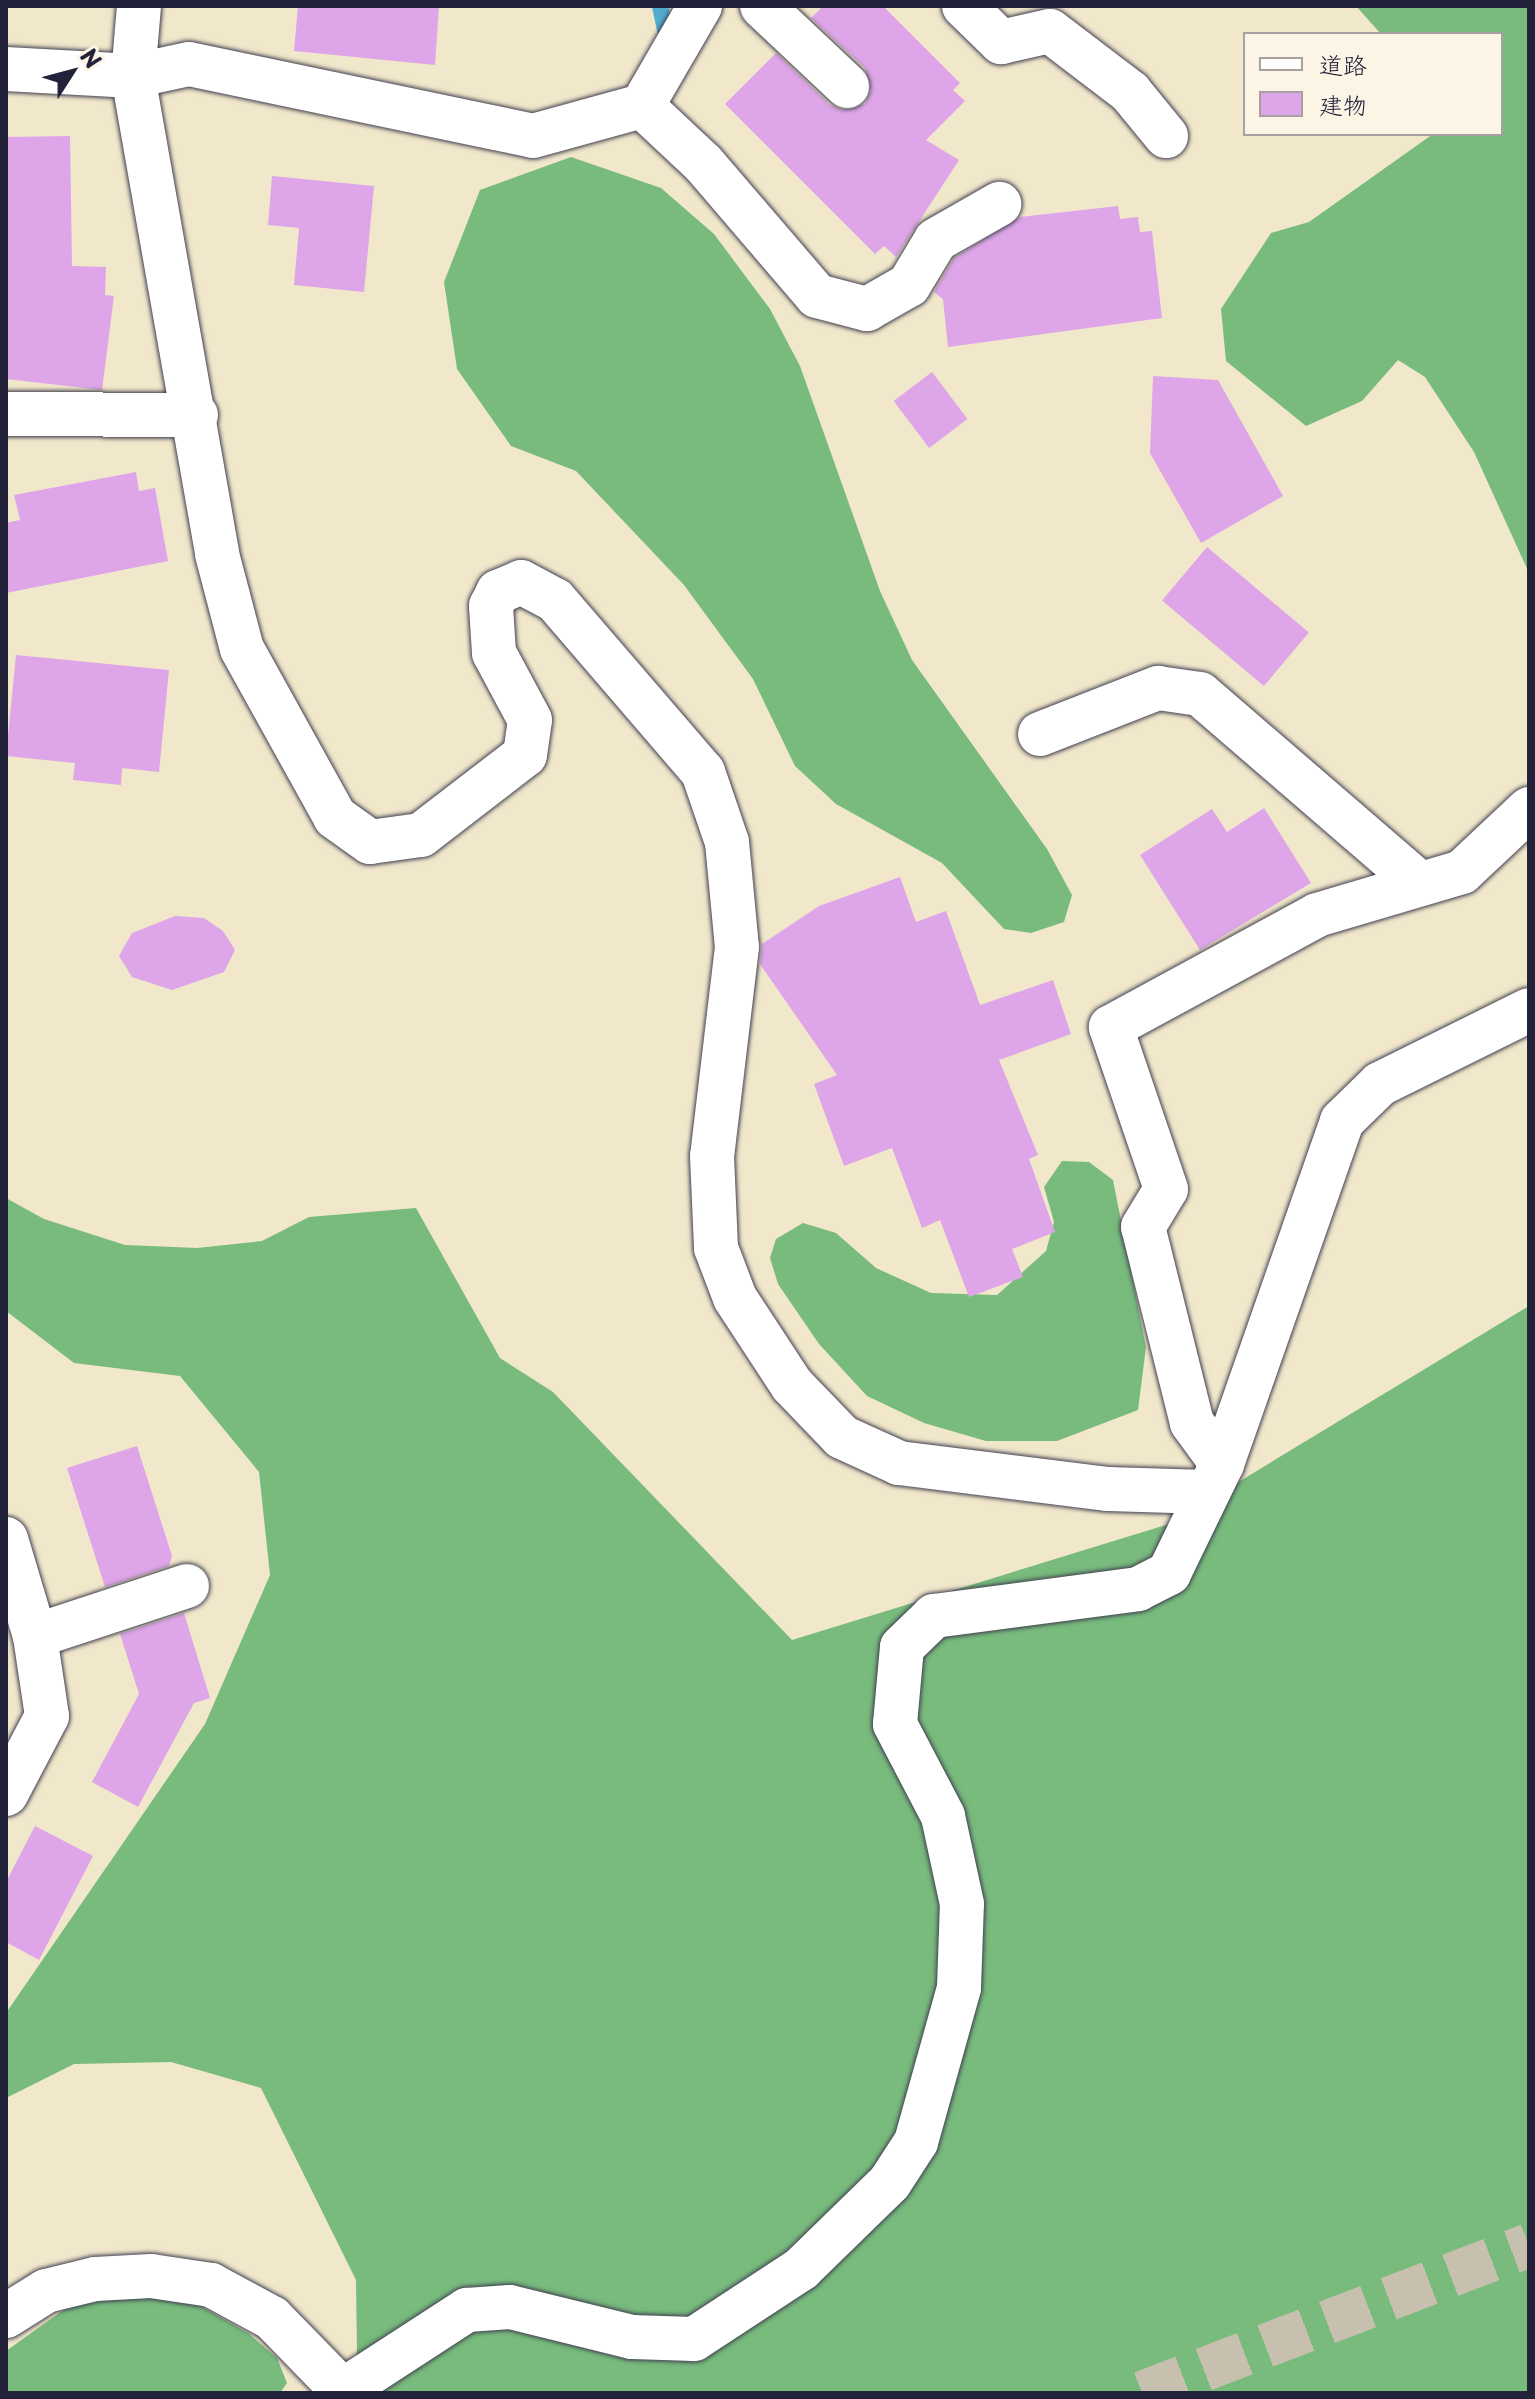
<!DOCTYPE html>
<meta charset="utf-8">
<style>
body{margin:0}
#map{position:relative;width:1535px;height:2399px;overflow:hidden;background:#f1e7cb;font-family:"Playpen Sans","Klee One",sans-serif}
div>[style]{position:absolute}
.forest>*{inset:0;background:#78bb7d}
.stream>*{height:16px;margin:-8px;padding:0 8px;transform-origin:8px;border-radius:8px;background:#51accf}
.building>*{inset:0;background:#dea6e8;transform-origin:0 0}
.trunk-tunnel>*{height:44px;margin-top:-22px;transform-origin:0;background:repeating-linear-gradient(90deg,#c8c0ae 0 44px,transparent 0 66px)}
.roads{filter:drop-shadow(0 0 2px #414051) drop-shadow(0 0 2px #414051)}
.minor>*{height:44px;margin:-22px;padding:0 22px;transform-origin:22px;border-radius:22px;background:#fff}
span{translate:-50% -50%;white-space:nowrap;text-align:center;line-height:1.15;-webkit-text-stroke:8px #fcf5e5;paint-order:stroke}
.frame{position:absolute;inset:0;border:8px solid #22223b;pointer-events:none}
.legend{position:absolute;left:1243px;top:32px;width:260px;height:104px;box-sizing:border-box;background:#fcf5e5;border:2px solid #a5a1a1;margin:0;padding:10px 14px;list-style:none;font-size:24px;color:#22223b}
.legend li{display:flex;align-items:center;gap:16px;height:40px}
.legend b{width:40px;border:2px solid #a5a1a1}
.north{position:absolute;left:32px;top:32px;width:80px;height:80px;-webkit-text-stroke:6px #fcf5e5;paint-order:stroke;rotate:54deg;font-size:22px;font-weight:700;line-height:32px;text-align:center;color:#22223b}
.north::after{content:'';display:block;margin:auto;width:28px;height:36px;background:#22223b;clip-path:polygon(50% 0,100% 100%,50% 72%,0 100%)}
</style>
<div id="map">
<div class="forest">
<div style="clip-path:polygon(1356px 6px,1529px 6px,1529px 573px,1474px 452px,1425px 377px,1398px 360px,1362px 401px,1306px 426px,1226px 361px,1221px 309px,1271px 233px,1309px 222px,1433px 134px,1501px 134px,1501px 34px,1381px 34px)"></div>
<div style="clip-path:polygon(571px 157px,661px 188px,714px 234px,770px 309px,800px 366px,880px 591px,912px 660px,1047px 849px,1072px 895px,1064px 922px,1031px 933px,1004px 929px,942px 863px,836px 804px,795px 766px,753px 679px,684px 585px,576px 471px,511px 446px,457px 369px,444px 282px,480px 190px)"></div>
<div style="clip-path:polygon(1062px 1161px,1089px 1162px,1113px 1180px,1146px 1347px,1138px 1410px,1057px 1441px,986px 1441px,924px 1423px,867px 1396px,819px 1344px,778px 1284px,770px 1258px,776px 1239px,803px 1223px,836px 1233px,876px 1268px,931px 1293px,997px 1295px,1046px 1251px,1054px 1222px,1044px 1187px)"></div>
<div style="clip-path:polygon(6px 1198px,44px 1219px,125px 1245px,197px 1248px,262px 1241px,309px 1217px,416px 1208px,500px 1358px,553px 1392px,792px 1640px,1169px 1524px,1529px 1306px,1529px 2393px,335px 2393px,357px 2353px,356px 2280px,261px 2088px,171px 2062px,74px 2064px,6px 2098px,6px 2013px,205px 1724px,270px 1575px,259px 1472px,180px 1376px,74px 1363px,6px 1311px)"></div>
<div style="clip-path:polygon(158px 2294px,195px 2303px,248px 2333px,277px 2358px,287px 2383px,280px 2393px,6px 2393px,6px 2351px,76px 2301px)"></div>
</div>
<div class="stream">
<div style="left:660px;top:6px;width:25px;rotate:78deg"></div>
</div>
<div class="building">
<div style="clip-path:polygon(298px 6px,439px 6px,435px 65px,294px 51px)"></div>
<div style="clip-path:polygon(823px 6px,883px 6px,960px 83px,953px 90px,965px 101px,926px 140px,959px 160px,896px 257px,884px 246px,875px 254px,725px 104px,776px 53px,830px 105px,842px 110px,865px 104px,871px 91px,865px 68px,811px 18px)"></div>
<div style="clip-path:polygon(70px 136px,72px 266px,106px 267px,105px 295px,114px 296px,102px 390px,6px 379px,6px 137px)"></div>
<div style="clip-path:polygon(272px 176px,374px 186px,364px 292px,294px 285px,299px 228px,268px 225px)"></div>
<div style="clip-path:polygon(1118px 206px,1120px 219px,1138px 217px,1140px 232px,1152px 231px,1162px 318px,948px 347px,943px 299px,934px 292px,954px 258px,1020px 217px)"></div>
<div style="left:932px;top:372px;width:59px;height:48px;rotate:53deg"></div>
<div style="clip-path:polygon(1153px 376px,1218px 380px,1283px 496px,1201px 543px,1150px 453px)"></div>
<div style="clip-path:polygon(136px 472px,139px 491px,155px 488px,168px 561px,6px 593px,6px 523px,20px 520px,14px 495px)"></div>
<div style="left:1207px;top:547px;width:133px;height:70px;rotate:40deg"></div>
<div style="clip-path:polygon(16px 655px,169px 670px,159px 772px,122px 768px,121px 785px,73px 780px,75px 763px,6px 756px)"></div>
<div style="clip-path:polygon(1264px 808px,1311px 883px,1200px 950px,1140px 855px,1212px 809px,1227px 832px)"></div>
<div style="clip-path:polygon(900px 877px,916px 922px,946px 911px,980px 1005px,1053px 980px,1071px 1034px,999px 1060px,1038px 1155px,1029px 1159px,1055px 1232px,1012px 1249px,1023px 1277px,969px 1297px,940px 1220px,922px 1228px,892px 1148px,844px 1166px,814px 1084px,837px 1075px,760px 964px,762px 944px,819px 906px)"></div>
<div style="clip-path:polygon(175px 916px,204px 918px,223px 931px,235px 950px,224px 972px,172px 990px,132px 977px,119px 956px,132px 933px)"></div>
<div style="clip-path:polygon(137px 1446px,172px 1556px,169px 1566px,105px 1587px,67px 1468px)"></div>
<div style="clip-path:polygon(184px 1613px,210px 1698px,194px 1703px,138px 1807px,92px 1782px,139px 1694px,120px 1634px)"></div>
<div style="clip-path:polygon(35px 1826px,93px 1856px,39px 1960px,6px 1942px,6px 1882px)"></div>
</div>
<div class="trunk-tunnel">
<div style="left:1142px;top:2393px;width:414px;rotate:-20.9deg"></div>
</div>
<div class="roads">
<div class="minor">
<div style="left:139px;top:6px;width:70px;rotate:94.9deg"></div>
<div style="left:133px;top:76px;width:485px;rotate:80deg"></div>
<div style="left:217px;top:554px;width:98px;rotate:75.3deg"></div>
<div style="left:242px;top:649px;width:192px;rotate:61deg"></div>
<div style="left:335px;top:817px;width:43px;rotate:35.5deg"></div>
<div style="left:370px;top:842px;width:51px;rotate:-7.8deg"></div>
<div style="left:421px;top:835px;width:131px;rotate:-37.6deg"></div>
<div style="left:525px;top:755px;width:35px;rotate:-82deg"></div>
<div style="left:530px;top:720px;width:76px;rotate:-118.2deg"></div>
<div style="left:494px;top:653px;width:47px;rotate:-93.7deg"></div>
<div style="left:491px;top:606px;width:16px;rotate:-63deg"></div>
<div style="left:498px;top:592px;width:25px;rotate:-23deg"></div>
<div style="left:521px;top:582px;width:38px;rotate:28deg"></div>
<div style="left:555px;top:600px;width:227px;rotate:49.3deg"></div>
<div style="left:703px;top:772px;width:74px;rotate:71.1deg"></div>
<div style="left:727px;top:842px;width:105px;rotate:84.6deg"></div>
<div style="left:737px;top:947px;width:210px;rotate:96.8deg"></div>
<div style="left:712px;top:1156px;width:92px;rotate:87.5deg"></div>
<div style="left:716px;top:1248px;width:53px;rotate:69.2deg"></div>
<div style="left:735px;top:1298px;width:104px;rotate:56.8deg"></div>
<div style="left:792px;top:1385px;width:72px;rotate:46.1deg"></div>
<div style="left:842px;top:1437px;width:63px;rotate:24.5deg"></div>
<div style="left:899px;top:1463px;width:211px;rotate:7.1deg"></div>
<div style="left:1108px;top:1489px;width:99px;rotate:1.7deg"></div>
<div style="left:762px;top:6px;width:117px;rotate:43.3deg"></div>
<div style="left:964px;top:6px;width:52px;rotate:44.2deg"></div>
<div style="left:1001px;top:42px;width:50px;rotate:-12.7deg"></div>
<div style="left:1050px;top:31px;width:101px;rotate:37.3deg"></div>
<div style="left:1130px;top:92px;width:57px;rotate:50.7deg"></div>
<div style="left:6px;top:69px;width:127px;rotate:3.2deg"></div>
<div style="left:133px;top:76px;width:57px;rotate:-12.1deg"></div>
<div style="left:189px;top:64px;width:351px;rotate:11.8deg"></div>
<div style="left:533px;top:136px;width:113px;rotate:-15.4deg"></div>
<div style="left:642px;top:106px;width:116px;rotate:-59.9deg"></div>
<div style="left:642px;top:106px;width:83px;rotate:43.1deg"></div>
<div style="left:703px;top:163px;width:175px;rotate:49.4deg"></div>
<div style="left:817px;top:296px;width:52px;rotate:14.6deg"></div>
<div style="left:867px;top:309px;width:48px;rotate:-29.7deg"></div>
<div style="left:909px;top:285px;width:52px;rotate:-59deg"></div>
<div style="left:936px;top:240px;width:73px;rotate:-29.7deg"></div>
<div style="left:6px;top:414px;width:190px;rotate:0.3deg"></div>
<div style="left:1040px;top:734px;width:127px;rotate:-21.3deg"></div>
<div style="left:1158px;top:688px;width:42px;rotate:8.1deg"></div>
<div style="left:1200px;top:694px;width:289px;rotate:40.8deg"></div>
<div style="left:1222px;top:1464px;width:51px;rotate:-126.2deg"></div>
<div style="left:1192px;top:1423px;width:202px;rotate:-104deg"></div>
<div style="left:1143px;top:1227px;width:44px;rotate:-58.8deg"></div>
<div style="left:1166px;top:1189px;width:171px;rotate:-108.8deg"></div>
<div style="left:1111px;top:1027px;width:234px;rotate:-28.5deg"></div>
<div style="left:1317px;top:915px;width:151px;rotate:-16.5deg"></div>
<div style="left:1462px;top:872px;width:92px;rotate:-43.2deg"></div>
<div style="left:6px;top:1539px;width:101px;rotate:73.4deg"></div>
<div style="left:35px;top:1636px;width:81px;rotate:81.5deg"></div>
<div style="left:47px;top:1716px;width:88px;rotate:117.7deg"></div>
<div style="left:35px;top:1636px;width:160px;rotate:-18.2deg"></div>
<div style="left:6px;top:2316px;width:47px;rotate:-32deg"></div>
<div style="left:46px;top:2291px;width:50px;rotate:-13.8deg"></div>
<div style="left:95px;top:2279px;width:56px;rotate:-3.1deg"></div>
<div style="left:151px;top:2276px;width:61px;rotate:8.5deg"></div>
<div style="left:211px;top:2285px;width:69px;rotate:28.4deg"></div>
<div style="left:272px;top:2318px;width:100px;rotate:45.8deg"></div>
<div style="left:339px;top:2393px;width:153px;rotate:-33deg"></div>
<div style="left:467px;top:2310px;width:43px;rotate:-4deg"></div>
<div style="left:510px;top:2307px;width:126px;rotate:13.8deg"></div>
<div style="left:632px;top:2337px;width:62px;rotate:1.8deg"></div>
<div style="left:694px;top:2339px;width:128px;rotate:-33.2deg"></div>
<div style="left:801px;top:2269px;width:124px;rotate:-44.3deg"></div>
<div style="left:890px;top:2182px;width:48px;rotate:-57deg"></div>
<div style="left:916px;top:2142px;width:160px;rotate:-74.4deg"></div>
<div style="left:959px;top:1988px;width:84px;rotate:-88deg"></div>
<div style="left:962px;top:1904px;width:90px;rotate:-102.2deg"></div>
<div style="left:943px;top:1816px;width:104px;rotate:-117.6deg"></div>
<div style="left:895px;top:1724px;width:77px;rotate:-84.8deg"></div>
<div style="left:902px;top:1647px;width:45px;rotate:-44.1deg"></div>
<div style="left:934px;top:1616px;width:206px;rotate:-7.5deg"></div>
<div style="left:1138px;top:1589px;width:35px;rotate:-27deg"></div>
<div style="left:1169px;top:1573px;width:121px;rotate:-64.1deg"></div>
<div style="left:1222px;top:1464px;width:363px;rotate:-70.7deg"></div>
<div style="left:1342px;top:1121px;width:53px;rotate:-44.2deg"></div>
<div style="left:1380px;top:1084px;width:166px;rotate:-26.4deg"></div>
</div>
</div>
<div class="frame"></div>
<ul class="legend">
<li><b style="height:10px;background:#fff"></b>道路</li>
<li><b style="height:22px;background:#dea6e8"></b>建物</li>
</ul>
<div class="north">N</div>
</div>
